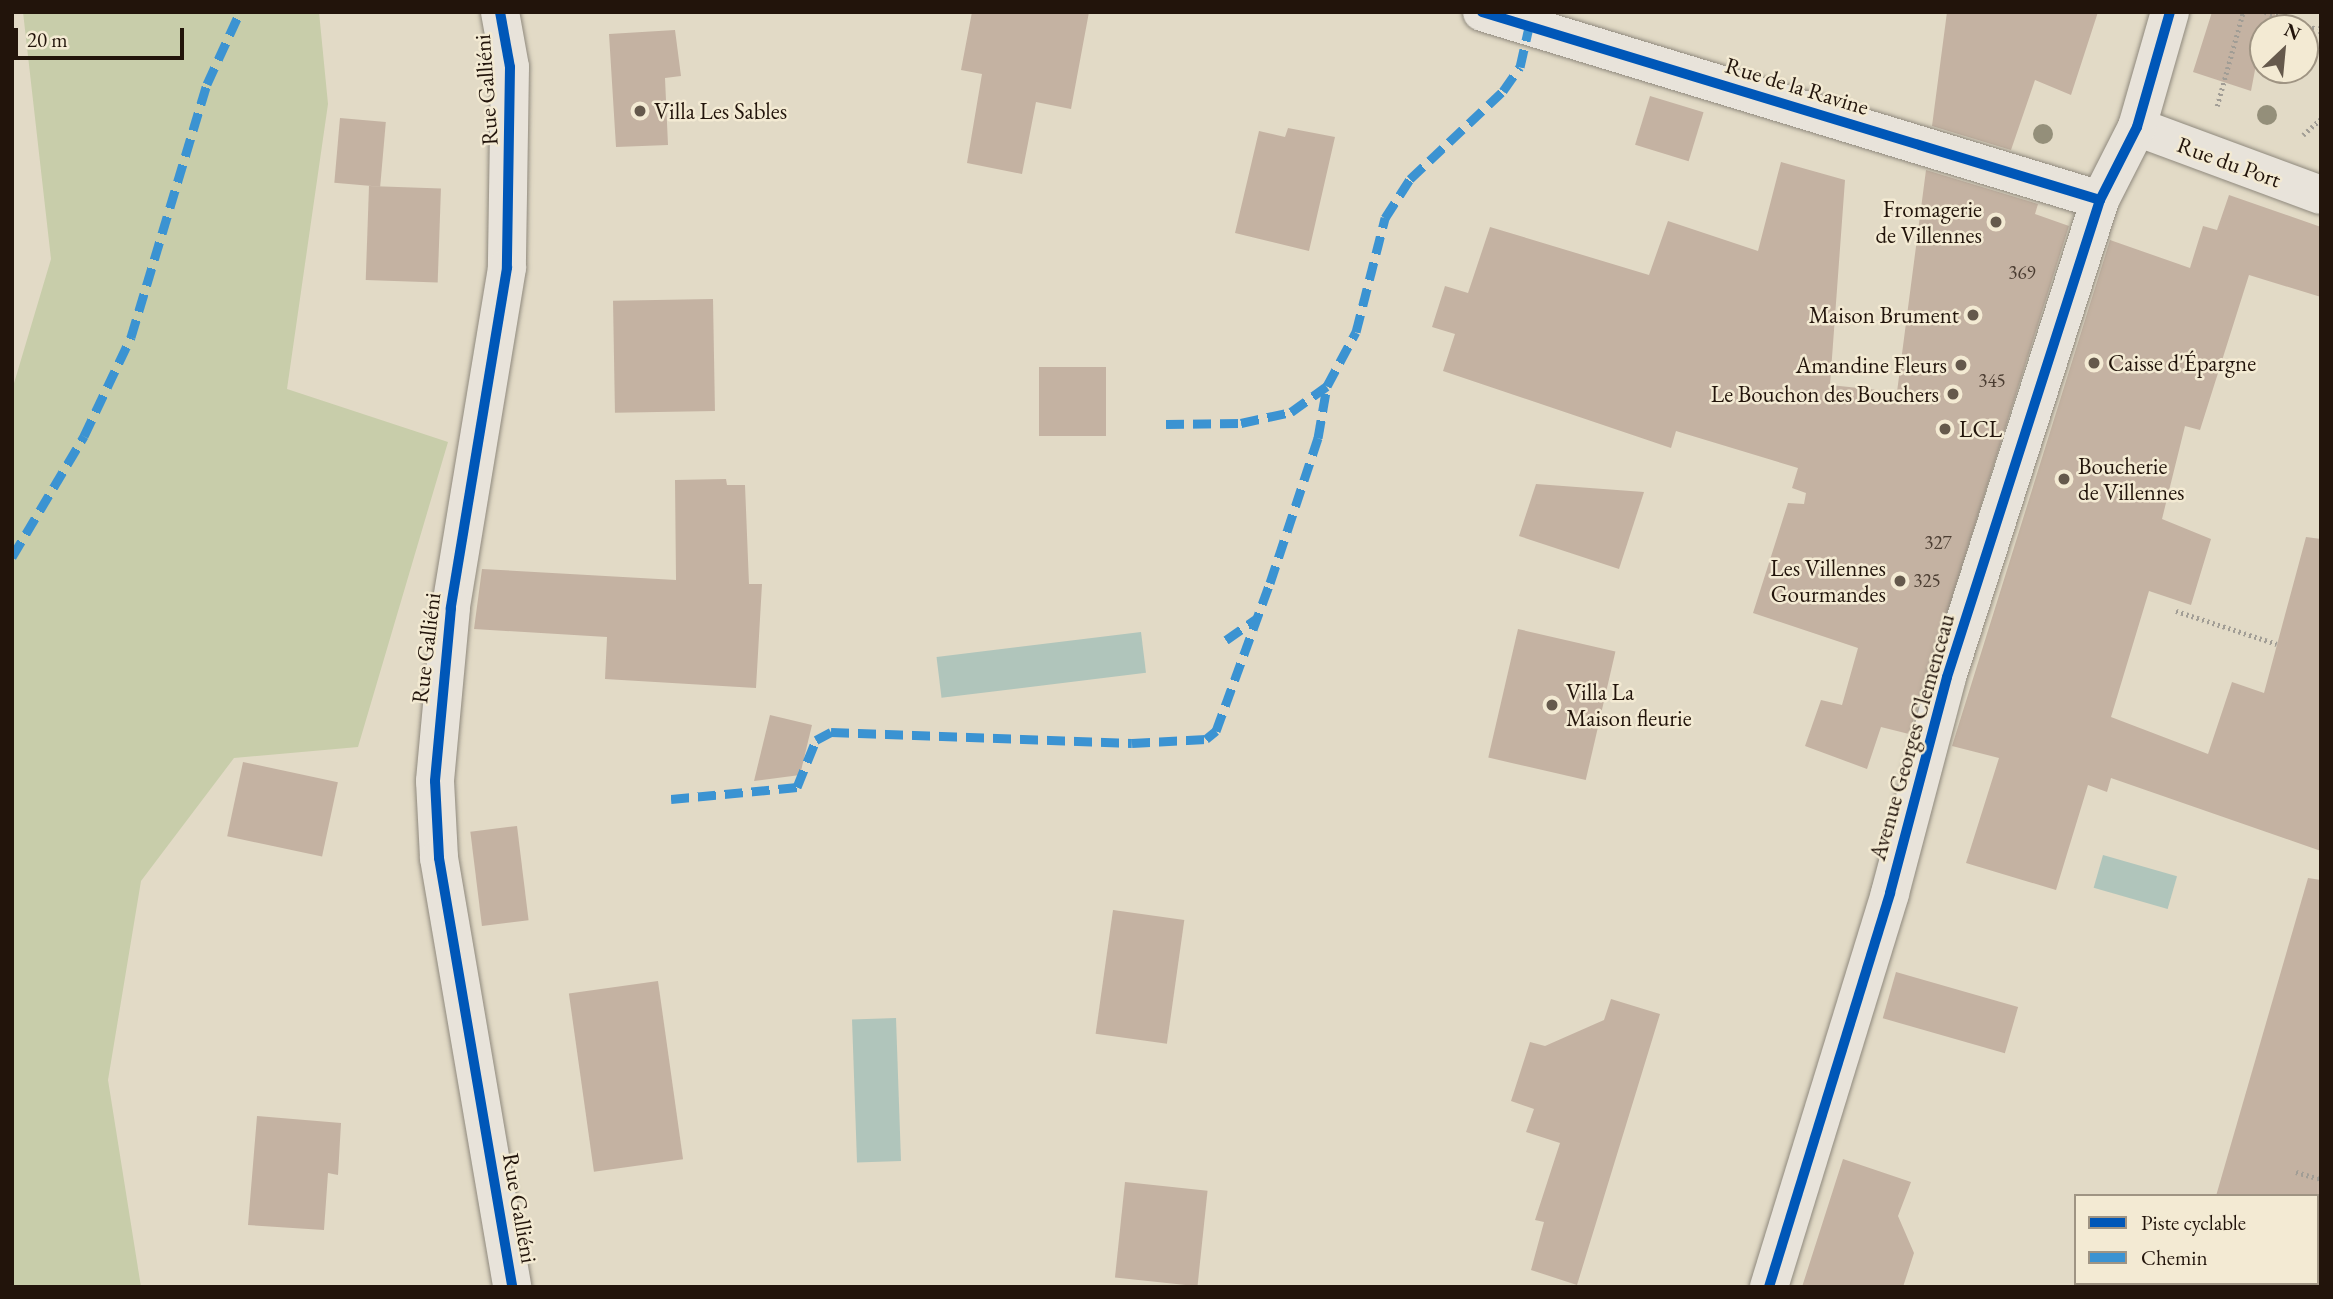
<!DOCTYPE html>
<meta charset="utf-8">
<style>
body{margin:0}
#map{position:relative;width:2333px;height:1299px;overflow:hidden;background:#e2dac6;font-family:"EB Garamond",serif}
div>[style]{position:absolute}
.green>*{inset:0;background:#c8cdaa}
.water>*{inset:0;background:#b0c5bb;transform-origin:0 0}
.building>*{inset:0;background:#c4b2a2;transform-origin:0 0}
.path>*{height:4.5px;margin-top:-2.25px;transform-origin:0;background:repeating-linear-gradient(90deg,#a19d95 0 2px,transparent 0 5.5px)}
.roads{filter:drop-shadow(0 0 2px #8f897d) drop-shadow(0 0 2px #8f897d)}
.minor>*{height:38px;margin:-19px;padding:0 19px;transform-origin:19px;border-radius:19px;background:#e8e3da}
.tertiary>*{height:38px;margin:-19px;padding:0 19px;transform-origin:19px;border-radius:19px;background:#e8e3da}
.quiet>*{height:9px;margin-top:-4.5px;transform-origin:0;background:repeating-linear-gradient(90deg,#3b93d2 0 18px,transparent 0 27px)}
.cycleway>*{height:10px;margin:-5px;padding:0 5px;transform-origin:5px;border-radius:5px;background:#0057b8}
.trees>*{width:20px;height:20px;margin:-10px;border-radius:50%;background:#948f7a}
.dots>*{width:19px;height:19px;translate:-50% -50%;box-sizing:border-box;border:4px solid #f3ead3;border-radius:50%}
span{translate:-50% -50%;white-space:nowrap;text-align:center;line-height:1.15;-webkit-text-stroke:5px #f3ead3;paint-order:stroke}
.number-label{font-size:19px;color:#4a3c31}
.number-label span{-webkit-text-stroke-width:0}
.street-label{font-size:23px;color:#22140b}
.poi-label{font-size:23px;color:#22140b}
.left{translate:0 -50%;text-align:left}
.right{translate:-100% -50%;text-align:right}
.frame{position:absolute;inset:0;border:14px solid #22140b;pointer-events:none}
.legend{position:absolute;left:2074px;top:1194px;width:245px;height:91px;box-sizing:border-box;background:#f3ead3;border:2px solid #9f9483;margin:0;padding:9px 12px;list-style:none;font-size:21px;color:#22140b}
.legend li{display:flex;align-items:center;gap:14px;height:35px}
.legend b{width:35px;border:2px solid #9f9483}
.north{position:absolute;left:2249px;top:14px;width:70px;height:70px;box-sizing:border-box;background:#f3ead3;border:2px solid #9f9483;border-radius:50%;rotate:26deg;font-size:19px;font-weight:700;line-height:28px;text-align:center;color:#22140b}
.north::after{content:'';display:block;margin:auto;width:24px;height:32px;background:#65594c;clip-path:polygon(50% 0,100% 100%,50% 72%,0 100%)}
.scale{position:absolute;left:14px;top:28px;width:170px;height:32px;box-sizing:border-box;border:4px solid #22140b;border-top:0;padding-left:9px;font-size:21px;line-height:24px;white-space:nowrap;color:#22140b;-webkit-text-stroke:5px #f3ead3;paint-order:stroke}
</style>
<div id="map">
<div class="green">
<div style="clip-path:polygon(23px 12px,319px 12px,328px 104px,287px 389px,448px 442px,358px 747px,234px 758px,141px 881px,108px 1080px,141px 1287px,12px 1287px,12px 390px,51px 259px)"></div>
</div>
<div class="water">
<div style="left:1141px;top:632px;width:41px;height:206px;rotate:83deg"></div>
<div style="left:2103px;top:855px;width:77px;height:34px;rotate:16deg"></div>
<div style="left:896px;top:1018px;width:143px;height:44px;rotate:88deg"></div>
</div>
<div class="building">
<div style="clip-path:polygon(972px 12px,1089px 12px,1071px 109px,1036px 102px,1022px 174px,967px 163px,982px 74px,961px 70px)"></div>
<div style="clip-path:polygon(1947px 12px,2098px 12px,2071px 95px,2035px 80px,2011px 150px,1932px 126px)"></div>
<div style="clip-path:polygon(2212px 12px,2276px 12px,2271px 28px,2263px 28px,2251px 91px,2193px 72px)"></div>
<div style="clip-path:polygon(675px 30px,681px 76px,665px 78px,668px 145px,616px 147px,609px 34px)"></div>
<div style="left:1650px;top:96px;width:56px;height:51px;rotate:17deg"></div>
<div style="left:340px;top:118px;width:46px;height:65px;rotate:5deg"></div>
<div style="clip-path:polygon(1288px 128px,1335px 137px,1309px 251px,1235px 233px,1259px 131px,1285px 137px)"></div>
<div style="clip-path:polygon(1781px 162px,1845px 180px,1830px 385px,1897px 392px,1926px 170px,2038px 204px,2035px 214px,2069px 226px,1909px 734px,1881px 727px,1867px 769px,1805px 746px,1821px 700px,1842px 705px,1858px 648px,1753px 613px,1788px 503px,1804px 504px,1806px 493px,1792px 488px,1798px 468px,1676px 431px,1671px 448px,1443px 371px,1455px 334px,1432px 327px,1445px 286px,1468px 293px,1490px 227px,1649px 275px,1668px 221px,1758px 251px)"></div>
<div style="left:369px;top:186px;width:72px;height:94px;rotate:2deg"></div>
<div style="clip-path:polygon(2229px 195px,2321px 227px,2321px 297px,2249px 275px,2200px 430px,2185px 426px,2162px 519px,2211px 539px,2191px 605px,2149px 591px,2111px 717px,2208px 754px,2232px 682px,2264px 693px,2306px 537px,2321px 539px,2321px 851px,2111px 778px,2107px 792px,2088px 785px,2056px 890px,1966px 863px,1999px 758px,1952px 746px,2110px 240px,2190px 268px,2203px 226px,2217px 230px)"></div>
<div style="left:713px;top:299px;width:112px;height:100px;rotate:89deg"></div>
<div style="left:1106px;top:367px;width:69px;height:67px;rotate:90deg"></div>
<div style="clip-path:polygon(726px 479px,727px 485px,745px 485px,749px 584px,762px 584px,756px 688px,605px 679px,607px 637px,474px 629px,482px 569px,676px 580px,675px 480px)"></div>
<div style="clip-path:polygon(1536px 484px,1644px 492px,1619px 569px,1519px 536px)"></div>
<div style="left:1518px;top:629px;width:100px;height:132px;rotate:13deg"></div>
<div style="clip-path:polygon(770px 715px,812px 725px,800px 775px,754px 781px)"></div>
<div style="left:243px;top:762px;width:97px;height:76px;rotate:12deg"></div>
<div style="left:517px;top:826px;width:95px;height:47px;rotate:83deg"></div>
<div style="clip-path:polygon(2308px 878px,2321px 880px,2321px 1196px,2216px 1196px)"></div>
<div style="left:1113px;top:910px;width:72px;height:125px;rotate:8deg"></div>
<div style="left:1896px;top:972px;width:127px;height:48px;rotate:16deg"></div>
<div style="left:658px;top:981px;width:180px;height:90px;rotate:82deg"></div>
<div style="clip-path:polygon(1611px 999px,1660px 1014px,1577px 1285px,1531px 1270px,1544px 1222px,1535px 1220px,1560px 1143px,1526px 1132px,1534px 1109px,1511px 1101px,1530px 1042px,1545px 1046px,1604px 1020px)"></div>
<div style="clip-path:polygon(257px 1116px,341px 1123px,338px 1175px,328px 1173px,324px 1230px,248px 1225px)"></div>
<div style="clip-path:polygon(1843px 1159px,1911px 1182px,1898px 1216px,1914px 1253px,1903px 1287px,1802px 1287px)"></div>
<div style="left:1125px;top:1182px;width:83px;height:96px;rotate:6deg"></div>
</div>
<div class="path">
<div style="left:2265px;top:12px;width:55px;rotate:18.1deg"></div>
<div style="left:2321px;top:26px;width:10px;rotate:90deg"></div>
<div style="left:2217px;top:106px;width:98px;rotate:-74.5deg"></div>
<div style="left:2303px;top:135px;width:24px;rotate:-42deg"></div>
<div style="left:2176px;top:611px;width:106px;rotate:18.1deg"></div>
<div style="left:2296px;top:1172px;width:26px;rotate:16deg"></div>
</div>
<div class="roads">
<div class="minor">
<div style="left:1482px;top:12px;width:646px;rotate:16.92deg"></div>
<div style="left:2137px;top:127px;width:196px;rotate:20.3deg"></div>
<div style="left:1769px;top:1287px;width:412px;rotate:-72.9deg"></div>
<div style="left:1890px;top:893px;width:223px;rotate:-75.2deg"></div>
<div style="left:1947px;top:677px;width:501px;rotate:-72.22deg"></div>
<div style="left:2100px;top:200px;width:82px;rotate:-63.1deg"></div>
<div style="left:2137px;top:127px;width:120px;rotate:-74deg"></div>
</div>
<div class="tertiary">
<div style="left:500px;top:12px;width:56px;rotate:79.7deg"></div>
<div style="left:510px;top:67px;width:201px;rotate:90.9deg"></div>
<div style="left:507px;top:268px;width:345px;rotate:99.4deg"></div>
<div style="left:451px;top:608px;width:174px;rotate:95.3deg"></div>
<div style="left:435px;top:781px;width:77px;rotate:87deg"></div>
<div style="left:439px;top:858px;width:435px;rotate:80.3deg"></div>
</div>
</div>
<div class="quiet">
<div style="left:1166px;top:424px;width:75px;rotate:-0.8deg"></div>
<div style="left:1241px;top:423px;width:51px;rotate:-12.4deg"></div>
<div style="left:1291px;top:412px;width:44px;rotate:-35.8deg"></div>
<div style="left:1327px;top:386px;width:61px;rotate:-61.8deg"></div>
<div style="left:1356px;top:332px;width:118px;rotate:-75.7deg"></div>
<div style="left:1385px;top:218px;width:46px;rotate:-57.3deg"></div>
<div style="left:1410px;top:179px;width:128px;rotate:-43.4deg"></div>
<div style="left:1503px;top:91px;width:29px;rotate:-55deg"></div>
<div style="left:1520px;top:67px;width:41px;rotate:-77.3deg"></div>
<div style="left:12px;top:557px;width:141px;rotate:-59.2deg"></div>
<div style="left:84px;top:436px;width:110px;rotate:-64.6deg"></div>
<div style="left:131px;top:337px;width:264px;rotate:-73.3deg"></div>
<div style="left:207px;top:84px;width:79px;rotate:-65.4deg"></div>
<div style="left:1226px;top:640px;width:38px;rotate:-35deg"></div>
<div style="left:671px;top:799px;width:127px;rotate:-5.4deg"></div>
<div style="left:797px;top:787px;width:51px;rotate:-68deg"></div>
<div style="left:816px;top:740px;width:17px;rotate:-28deg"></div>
<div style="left:831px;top:732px;width:301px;rotate:2.1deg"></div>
<div style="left:1132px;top:743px;width:74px;rotate:-3.1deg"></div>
<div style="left:1206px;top:739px;width:13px;rotate:-39deg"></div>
<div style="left:1216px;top:731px;width:158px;rotate:-70deg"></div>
<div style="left:1270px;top:583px;width:153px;rotate:-71.7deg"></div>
<div style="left:1318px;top:438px;width:53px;rotate:-80.2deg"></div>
</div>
<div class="cycleway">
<div style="left:500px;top:12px;width:56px;rotate:79.7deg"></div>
<div style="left:510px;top:67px;width:201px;rotate:90.9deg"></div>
<div style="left:507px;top:268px;width:345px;rotate:99.4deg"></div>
<div style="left:451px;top:608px;width:174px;rotate:95.3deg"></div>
<div style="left:435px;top:781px;width:77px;rotate:87deg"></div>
<div style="left:439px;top:858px;width:435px;rotate:80.3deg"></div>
<div style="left:1482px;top:12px;width:646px;rotate:16.92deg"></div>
<div style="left:1769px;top:1287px;width:412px;rotate:-72.9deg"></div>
<div style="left:1890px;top:893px;width:223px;rotate:-75.2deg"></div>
<div style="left:1947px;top:677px;width:501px;rotate:-72.22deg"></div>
<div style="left:2100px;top:200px;width:82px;rotate:-63.1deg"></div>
<div style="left:2137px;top:127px;width:120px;rotate:-74deg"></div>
</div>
<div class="trees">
<div style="left:2267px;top:115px"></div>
<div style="left:2043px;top:134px"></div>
</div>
<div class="dots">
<div style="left:640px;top:111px;background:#65594c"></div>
<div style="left:1996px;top:222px;background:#65594c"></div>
<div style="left:1973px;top:315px;background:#65594c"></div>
<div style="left:2094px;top:363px;background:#65594c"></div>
<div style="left:1961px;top:365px;background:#65594c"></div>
<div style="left:1953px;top:394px;background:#65594c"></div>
<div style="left:1945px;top:429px;background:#65594c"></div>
<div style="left:2064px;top:479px;background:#65594c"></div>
<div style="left:1900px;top:581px;background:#65594c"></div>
<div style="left:1552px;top:705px;background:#65594c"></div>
</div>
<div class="number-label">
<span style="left:2022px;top:273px">369</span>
<span style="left:1992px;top:381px">345</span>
<span style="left:1938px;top:543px">327</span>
<span style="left:1927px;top:581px">325</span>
</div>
<div class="street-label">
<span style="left:1797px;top:86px;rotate:17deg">Rue de la Ravine</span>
<span style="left:486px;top:90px;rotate:-94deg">Rue Galliéni</span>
<span style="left:2229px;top:162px;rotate:20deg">Rue du Port</span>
<span style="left:426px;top:648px;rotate:-83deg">Rue Galliéni</span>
<span style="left:1912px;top:737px;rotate:-74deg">Avenue Georges Clemenceau</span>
<span style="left:520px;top:1208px;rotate:80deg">Rue Galliéni</span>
</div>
<div class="poi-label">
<span class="left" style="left:654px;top:111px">Villa Les Sables</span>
<span class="right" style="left:1982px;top:222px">Fromagerie<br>de Villennes</span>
<span class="right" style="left:1959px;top:315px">Maison Brument</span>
<span class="left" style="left:2108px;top:363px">Caisse d'Épargne</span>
<span class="right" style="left:1947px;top:365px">Amandine Fleurs</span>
<span class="right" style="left:1939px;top:394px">Le Bouchon des Bouchers</span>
<span class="left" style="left:1959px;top:429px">LCL</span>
<span class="left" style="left:2078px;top:479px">Boucherie<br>de Villennes</span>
<span class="right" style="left:1886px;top:581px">Les Villennes<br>Gourmandes</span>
<span class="left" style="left:1566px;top:705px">Villa La<br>Maison fleurie</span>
</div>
<div class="frame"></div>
<ul class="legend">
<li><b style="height:9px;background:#0057b8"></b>Piste cyclable</li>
<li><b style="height:9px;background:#3b93d2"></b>Chemin</li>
</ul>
<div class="north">N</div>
<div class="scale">20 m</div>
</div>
